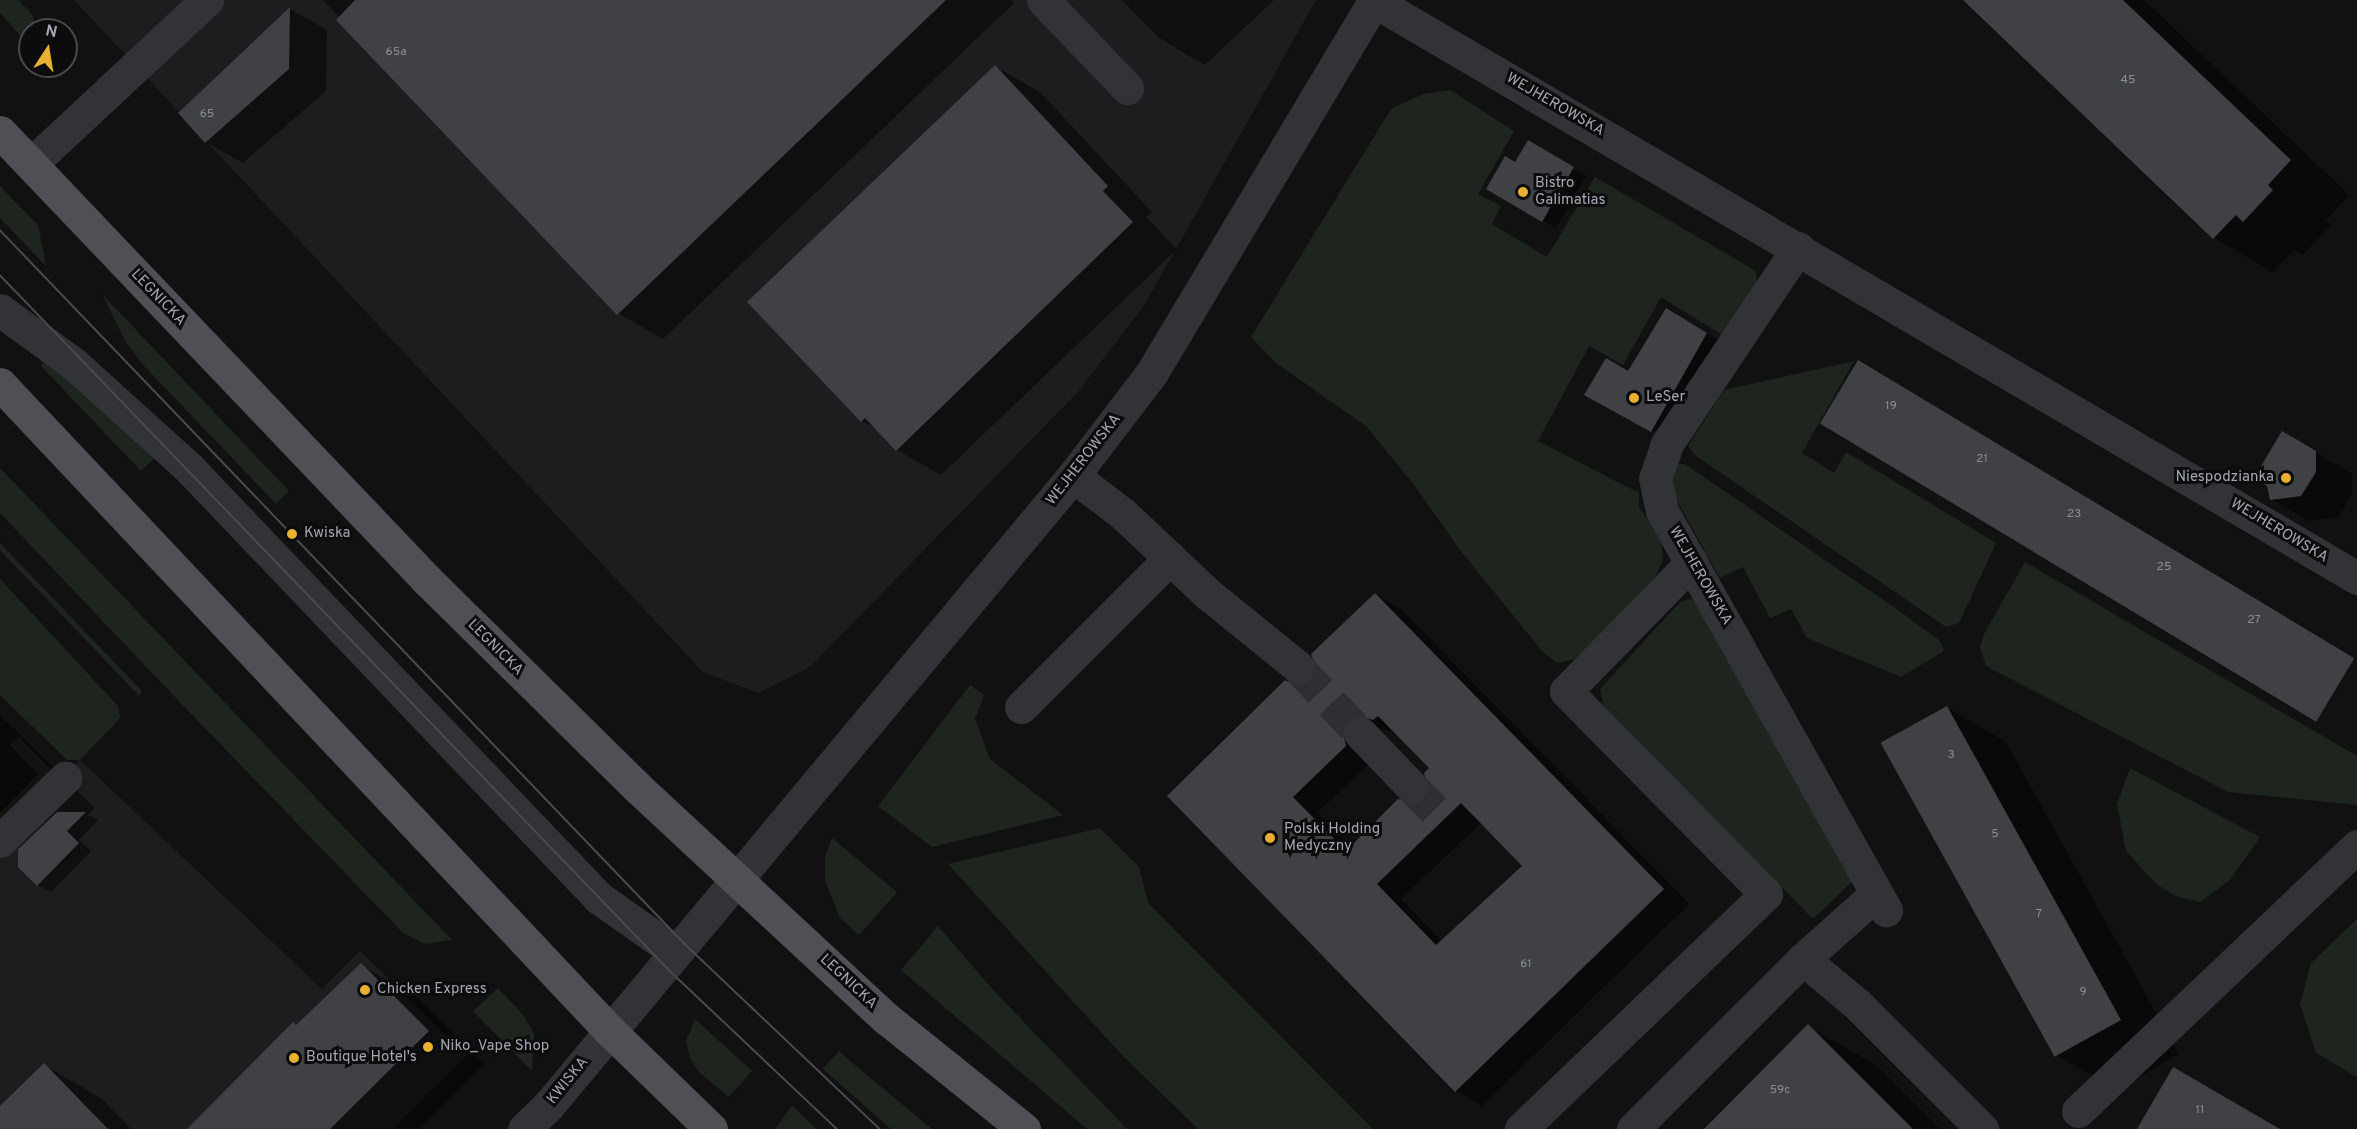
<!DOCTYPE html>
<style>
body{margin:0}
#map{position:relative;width:2357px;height:1129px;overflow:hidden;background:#111112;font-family:Overpass,sans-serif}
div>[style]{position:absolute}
.built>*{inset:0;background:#1d1d1f}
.green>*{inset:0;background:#1e251e}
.shadow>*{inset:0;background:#0007}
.building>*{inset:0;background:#404145;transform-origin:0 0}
.minor-tunnel>*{height:33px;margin-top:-16.5px;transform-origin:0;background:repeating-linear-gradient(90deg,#2e2f32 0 33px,transparent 0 49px)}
.minor>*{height:33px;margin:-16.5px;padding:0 16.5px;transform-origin:16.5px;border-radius:16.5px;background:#323337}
.major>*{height:33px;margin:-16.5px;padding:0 16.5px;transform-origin:16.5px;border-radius:16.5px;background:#4e5056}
.tram>*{height:1.5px;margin:-0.75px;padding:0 0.75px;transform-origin:0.75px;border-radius:0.75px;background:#494b50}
.dots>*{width:16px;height:16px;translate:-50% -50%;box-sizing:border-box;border:3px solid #0c0c0d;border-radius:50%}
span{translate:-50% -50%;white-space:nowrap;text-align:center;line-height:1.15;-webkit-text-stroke:6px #0c0c0d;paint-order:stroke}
.number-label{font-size:12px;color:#8a8e98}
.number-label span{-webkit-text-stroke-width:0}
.street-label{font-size:15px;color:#a3a7b3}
.poi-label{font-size:15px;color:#a3a7b3}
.left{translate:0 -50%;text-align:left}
.right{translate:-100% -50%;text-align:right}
.north{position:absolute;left:18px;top:18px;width:60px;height:60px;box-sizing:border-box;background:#0c0c0d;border:2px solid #484a4f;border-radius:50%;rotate:12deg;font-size:16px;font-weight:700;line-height:24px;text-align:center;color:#a3a7b3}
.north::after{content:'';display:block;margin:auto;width:21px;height:27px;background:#eab032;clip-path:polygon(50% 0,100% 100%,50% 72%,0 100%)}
</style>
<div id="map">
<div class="built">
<div style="clip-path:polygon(74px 0,1316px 0,1145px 304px,1078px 392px,810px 667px,758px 693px,703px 672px)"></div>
<div style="clip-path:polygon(80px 760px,322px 989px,360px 951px,466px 1056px,392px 1129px,0 1129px,0 841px)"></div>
</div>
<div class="green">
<div style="clip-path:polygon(0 0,18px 0,33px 15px,36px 30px,30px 30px,30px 46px,0 13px)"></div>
<div style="clip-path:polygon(1450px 90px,1514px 131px,1478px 194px,1501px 206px,1492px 224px,1547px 257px,1595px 177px,1756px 271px,1757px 284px,1722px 335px,1661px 297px,1623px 365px,1589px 346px,1538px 441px,1639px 493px,1639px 507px,1661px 540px,1663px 560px,1655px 577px,1576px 659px,1557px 663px,1542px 651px,1460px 550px,1415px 486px,1366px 426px,1276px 363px,1251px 337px,1391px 109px,1423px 94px)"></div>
<div style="clip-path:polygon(0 186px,38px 225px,46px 266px,0 218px)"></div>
<div style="clip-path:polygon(102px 294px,289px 491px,276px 504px,145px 367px,125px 341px)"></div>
<div style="clip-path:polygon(45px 360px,157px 456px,141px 471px,41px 366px)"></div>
<div style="clip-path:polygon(1854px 361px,1802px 453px,1834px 473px,1846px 452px,1996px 543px,1959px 623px,1946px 627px,1696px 456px,1688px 446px,1724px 390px)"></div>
<div style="clip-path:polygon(1675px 464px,1685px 464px,1895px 608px,1940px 641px,1944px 651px,1901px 677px,1807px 638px,1791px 609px,1770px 618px,1743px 567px,1720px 578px,1671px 490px)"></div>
<div style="clip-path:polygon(0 468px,452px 940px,425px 944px,403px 933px,173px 695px,0 513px)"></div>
<div style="clip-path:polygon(0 543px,142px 691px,139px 696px,0 550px)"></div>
<div style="clip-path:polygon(2025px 562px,2357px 756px,2357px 805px,2228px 792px,1986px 666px,1980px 647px,1984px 634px)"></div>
<div style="clip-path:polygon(0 579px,118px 706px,120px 718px,80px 760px,67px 760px,0 695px)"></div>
<div style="clip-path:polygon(1693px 598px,1853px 881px,1813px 919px,1604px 707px,1600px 689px,1680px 602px)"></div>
<div style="clip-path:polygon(970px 685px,984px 695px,975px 719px,990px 759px,1063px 815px,932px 847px,878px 806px)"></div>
<div style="clip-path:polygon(19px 737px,54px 773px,0 836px,0 813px,38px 774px,10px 745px)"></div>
<div style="clip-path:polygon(2130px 768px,2260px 837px,2230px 880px,2200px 902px,2175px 896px,2155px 883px,2126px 851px,2117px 804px)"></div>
<div style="clip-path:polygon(1100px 828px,1139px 867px,1148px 903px,1373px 1129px,1198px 1129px,1122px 1055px,948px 864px)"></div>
<div style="clip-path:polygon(832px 838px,897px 892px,859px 935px,840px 918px,825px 881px,825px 857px)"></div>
<div style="clip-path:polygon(2357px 919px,2357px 1077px,2316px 1053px,2300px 1004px,2311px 963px)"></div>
<div style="clip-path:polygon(938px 926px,994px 991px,1127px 1129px,1087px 1129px,901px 970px)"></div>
<div style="clip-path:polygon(498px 988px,524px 1016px,534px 1034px,532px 1071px,473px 1011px)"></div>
<div style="clip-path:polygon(695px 1019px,752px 1071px,729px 1097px,699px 1072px,690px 1058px,686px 1041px)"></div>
<div style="clip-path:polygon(839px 1051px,856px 1066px,932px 1129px,891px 1129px,823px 1069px)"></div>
<div style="clip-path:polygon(792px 1106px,817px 1129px,775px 1129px)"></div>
</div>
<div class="shadow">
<div style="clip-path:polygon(323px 0,1011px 0,1014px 3px,663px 339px,618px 313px)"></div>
<div style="clip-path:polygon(1122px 0,1274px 0,1205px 65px,1159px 38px)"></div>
<div style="clip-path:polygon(1963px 0,2144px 0,2349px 195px,2326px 220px,2331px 225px,2303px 255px,2294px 250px,2273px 272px,2214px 238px)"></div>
<div style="clip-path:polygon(290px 9px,327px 30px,326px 91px,243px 163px,206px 142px,180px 113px)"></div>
<div style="clip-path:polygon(996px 67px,1040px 92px,1152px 212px,1146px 217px,1177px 249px,941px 475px,897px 450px,879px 430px,862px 421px)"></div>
<div style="clip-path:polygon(1528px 142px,1586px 176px,1556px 228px,1488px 188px,1516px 164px)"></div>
<div style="clip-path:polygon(1696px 327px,1736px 351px,1681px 447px,1615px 411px,1629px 373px)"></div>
<div style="clip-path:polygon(2283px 433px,2352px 474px,2352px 494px,2339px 517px,2309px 521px,2271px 499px)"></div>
<div style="clip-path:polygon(evenodd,1375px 594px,1401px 609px,1689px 904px,1482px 1106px,1456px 1091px,1169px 796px,1296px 687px,1313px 680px,1375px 594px,1383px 729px,1396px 733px,1431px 768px,1431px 782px,1426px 800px,1352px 847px,1318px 812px,1372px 761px,1367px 742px,1383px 729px,1375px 594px,1482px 822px,1524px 866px,1442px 941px,1401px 899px,1482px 822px)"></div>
<div style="clip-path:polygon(1947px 708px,2006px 742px,2179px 1054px,2117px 1090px,2058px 1056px)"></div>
<div style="clip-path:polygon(0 715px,95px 808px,88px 815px,98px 820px,79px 840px,91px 851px,51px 892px,38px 885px,20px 850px,0 838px)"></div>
<div style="clip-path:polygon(361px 965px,418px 998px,484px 1064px,419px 1129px,189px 1129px)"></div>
<div style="clip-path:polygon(1808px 1026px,1876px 1065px,1940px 1129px,1706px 1129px)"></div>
<div style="clip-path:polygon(44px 1065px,101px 1098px,131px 1129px,0 1129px,0 1109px)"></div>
</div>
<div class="building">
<div style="clip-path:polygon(355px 0,946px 0,617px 315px,336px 20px)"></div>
<div style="clip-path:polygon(1963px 0,2123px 0,2291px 160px,2268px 185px,2273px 190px,2243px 222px,2236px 215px,2213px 239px)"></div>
<div style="clip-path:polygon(290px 7px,289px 69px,205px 143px,178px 113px)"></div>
<div style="clip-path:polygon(995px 65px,1108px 186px,1103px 191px,1133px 222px,896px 451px,865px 418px,861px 422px,747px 302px)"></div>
<div style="clip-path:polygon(1528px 140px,1574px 167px,1542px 222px,1486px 189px,1505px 156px,1515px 162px)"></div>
<div style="clip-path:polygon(1666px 308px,1707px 333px,1651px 432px,1584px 395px,1606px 358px,1628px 371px)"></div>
<div style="left:1858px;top:360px;width:579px;height:74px;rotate:31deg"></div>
<div style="clip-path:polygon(2282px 431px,2316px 451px,2316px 472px,2301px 496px,2270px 500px,2267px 486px,2254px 478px)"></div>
<div style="clip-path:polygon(evenodd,1375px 593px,1664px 889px,1455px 1092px,1167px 796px,1285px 680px,1296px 686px,1312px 679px,1317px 669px,1311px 654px,1375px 593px,1356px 715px,1373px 720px,1378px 716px,1429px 768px,1424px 773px,1429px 791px,1416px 804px,1398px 799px,1346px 851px,1293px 797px,1346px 746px,1342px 727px,1356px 715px,1375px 593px,1461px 803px,1522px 866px,1436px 945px,1377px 884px,1461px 803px)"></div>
<div style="left:1947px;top:706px;width:359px;height:76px;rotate:61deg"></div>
<div style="clip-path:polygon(57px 812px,86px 812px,67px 831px,79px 843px,37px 886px,18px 867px,18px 849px)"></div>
<div style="clip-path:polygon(361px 963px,429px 1031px,330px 1129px,187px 1129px,293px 1022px,296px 1025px)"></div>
<div style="clip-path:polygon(1808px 1024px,1913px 1129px,1704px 1129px)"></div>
<div style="clip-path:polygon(44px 1063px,108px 1129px,0 1129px,0 1106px)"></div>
<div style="clip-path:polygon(2173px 1067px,2280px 1129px,2137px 1129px)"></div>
</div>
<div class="minor-tunnel">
<div style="left:1298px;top:667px;width:91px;rotate:46.8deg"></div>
<div style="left:1411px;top:786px;width:47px;rotate:45deg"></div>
</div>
<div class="minor">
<div style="left:1043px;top:0;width:122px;rotate:46.3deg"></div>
<div style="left:1374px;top:1px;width:1140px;rotate:30.41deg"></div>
<div style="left:31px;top:164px;width:241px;rotate:-43deg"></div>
<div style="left:1798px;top:248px;width:236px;rotate:123.8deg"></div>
<div style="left:1667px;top:444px;width:36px;rotate:109deg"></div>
<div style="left:1655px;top:478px;width:34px;rotate:78deg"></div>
<div style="left:1662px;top:511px;width:458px;rotate:60.7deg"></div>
<div style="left:0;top:310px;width:92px;rotate:36.1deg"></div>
<div style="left:74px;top:364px;width:154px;rotate:42.1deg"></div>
<div style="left:188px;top:467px;width:596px;rotate:46.36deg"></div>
<div style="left:599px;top:898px;width:92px;rotate:35.2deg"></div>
<div style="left:1073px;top:476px;width:61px;rotate:37.1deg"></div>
<div style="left:1122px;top:513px;width:118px;rotate:43.3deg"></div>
<div style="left:1208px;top:594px;width:116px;rotate:39deg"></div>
<div style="left:1021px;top:707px;width:211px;rotate:-45deg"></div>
<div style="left:1360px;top:733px;width:74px;rotate:46.1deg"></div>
<div style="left:0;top:841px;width:91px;rotate:-44.1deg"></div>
<div style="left:1803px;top:959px;width:70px;rotate:39.8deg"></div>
<div style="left:1857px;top:1004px;width:177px;rotate:45deg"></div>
<div style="left:2078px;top:1111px;width:385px;rotate:-43.5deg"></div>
<div style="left:524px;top:1129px;width:33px;rotate:-44deg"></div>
<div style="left:548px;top:1106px;width:820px;rotate:-50.19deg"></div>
<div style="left:1073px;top:476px;width:128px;rotate:-52.6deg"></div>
<div style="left:1151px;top:374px;width:436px;rotate:-59.1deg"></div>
<div style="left:1521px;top:1129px;width:339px;rotate:-43.8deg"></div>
<div style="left:1766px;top:894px;width:285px;rotate:-134.6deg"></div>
<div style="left:1566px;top:691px;width:180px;rotate:-45.7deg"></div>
<div style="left:1633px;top:1129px;width:240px;rotate:-45deg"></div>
<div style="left:1803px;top:959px;width:98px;rotate:-41.7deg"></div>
</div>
<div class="major">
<div style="left:0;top:132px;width:619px;rotate:46.37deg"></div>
<div style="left:427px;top:580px;width:296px;rotate:44.6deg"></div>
<div style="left:638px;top:788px;width:340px;rotate:42.9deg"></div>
<div style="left:887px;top:1019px;width:176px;rotate:38.8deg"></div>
<div style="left:0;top:384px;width:888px;rotate:46.69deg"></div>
<div style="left:609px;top:1030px;width:142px;rotate:44.1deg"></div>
</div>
<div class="tram">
<div style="left:0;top:230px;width:989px;rotate:46.19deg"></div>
<div style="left:685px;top:944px;width:269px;rotate:43.5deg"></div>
<div style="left:0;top:275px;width:965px;rotate:46.09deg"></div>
<div style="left:669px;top:970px;width:231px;rotate:43.4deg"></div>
</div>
<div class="dots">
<div style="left:1523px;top:192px;background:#eab032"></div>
<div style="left:1634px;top:398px;background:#eab032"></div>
<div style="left:2286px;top:478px;background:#eab032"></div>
<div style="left:292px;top:534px;background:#eab032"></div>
<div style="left:1270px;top:838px;background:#eab032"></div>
<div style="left:365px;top:990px;background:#eab032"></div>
<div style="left:428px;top:1047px;background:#eab032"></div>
<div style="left:294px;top:1058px;background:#eab032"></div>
</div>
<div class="number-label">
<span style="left:396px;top:53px">65a</span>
<span style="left:2128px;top:81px">45</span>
<span style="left:207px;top:115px">65</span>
<span style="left:1891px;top:407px">19</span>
<span style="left:1982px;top:460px">21</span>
<span style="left:2074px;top:515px">23</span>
<span style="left:2164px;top:568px">25</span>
<span style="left:2254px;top:621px">27</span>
<span style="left:1951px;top:756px">3</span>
<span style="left:1995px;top:835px">5</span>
<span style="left:2039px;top:915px">7</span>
<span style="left:1526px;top:965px">61</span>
<span style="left:2083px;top:993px">9</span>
<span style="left:1780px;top:1091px">59c</span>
<span style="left:2200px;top:1111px">11</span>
</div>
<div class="street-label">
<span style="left:1555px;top:105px;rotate:30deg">WEJHEROWSKA</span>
<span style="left:158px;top:298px;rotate:46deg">LEGNICKA</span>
<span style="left:1084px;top:460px;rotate:-52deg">WEJHEROWSKA</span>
<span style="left:2279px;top:531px;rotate:31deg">WEJHEROWSKA</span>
<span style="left:1700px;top:576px;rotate:60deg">WEJHEROWSKA</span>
<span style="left:495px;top:648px;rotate:45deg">LEGNICKA</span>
<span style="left:848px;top:982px;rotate:43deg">LEGNICKA</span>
<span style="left:568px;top:1081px;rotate:-51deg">KWISKA</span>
</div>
<div class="poi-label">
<span class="left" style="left:1535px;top:192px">Bistro<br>Galimatias</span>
<span class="left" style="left:1646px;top:398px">LeSer</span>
<span class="right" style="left:2274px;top:478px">Niespodzianka</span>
<span class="left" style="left:304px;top:534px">Kwiska</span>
<span class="left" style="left:1284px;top:838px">Polski Holding<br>Medyczny</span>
<span class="left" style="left:377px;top:990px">Chicken Express</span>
<span class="left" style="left:440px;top:1047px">Niko_Vape Shop</span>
<span class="left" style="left:306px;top:1058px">Boutique Hotel's</span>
</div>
<div class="north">N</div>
</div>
